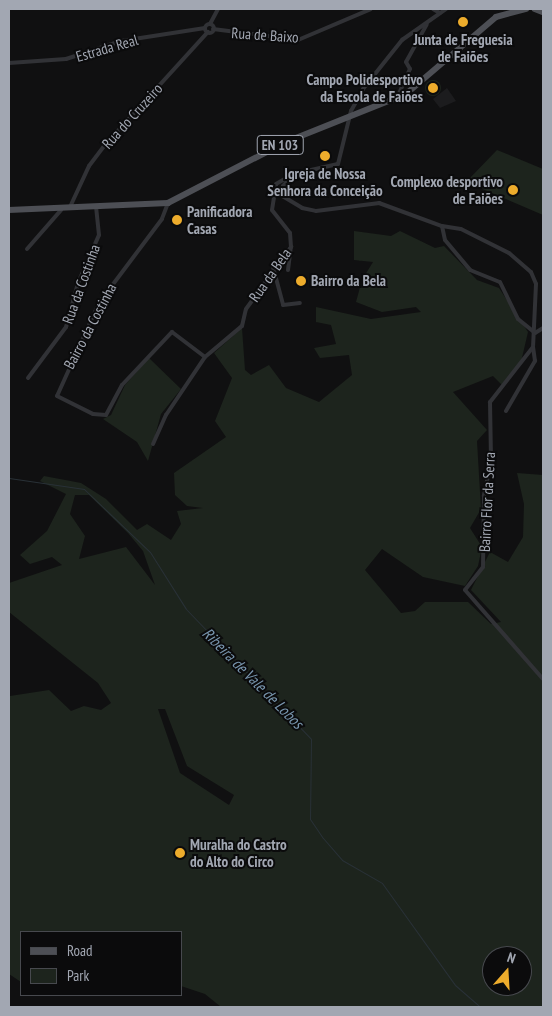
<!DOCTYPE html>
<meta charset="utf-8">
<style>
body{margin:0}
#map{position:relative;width:552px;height:1016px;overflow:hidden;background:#101011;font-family:"PT Sans Narrow",sans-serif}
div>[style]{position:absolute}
.built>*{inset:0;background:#1c1c1e}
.green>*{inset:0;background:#1d241d}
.round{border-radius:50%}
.stream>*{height:1px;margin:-0.5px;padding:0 0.5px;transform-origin:0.5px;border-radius:0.5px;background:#293137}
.street>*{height:4px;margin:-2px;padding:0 2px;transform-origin:2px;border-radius:2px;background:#313236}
.street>.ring{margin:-2px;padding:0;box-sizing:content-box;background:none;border:4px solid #313236;border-radius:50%}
.primary>*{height:5.5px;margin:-2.75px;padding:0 2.75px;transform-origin:2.75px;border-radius:2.75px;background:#4d4f55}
.dots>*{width:14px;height:14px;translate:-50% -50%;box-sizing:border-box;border:2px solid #0b0b0c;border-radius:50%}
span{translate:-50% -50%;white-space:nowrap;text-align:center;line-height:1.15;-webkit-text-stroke:4px #0b0b0c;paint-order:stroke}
.shield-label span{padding:1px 4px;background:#0b0b0c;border:1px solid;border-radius:4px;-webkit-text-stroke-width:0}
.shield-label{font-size:14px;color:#a2a7b2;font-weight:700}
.street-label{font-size:15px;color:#a2a7b2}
.poi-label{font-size:15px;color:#a2a7b2;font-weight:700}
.right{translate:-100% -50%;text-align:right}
.left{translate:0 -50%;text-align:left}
.water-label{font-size:16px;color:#7895ad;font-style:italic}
.frame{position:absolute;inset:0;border:10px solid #a2a7b2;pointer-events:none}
.legend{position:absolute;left:20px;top:931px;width:162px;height:65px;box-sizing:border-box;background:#0b0b0c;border:1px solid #47494e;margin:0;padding:6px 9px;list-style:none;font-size:15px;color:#a2a7b2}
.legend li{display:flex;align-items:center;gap:10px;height:25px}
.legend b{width:25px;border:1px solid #47494e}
.north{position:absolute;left:482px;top:946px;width:50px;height:50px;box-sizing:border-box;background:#0b0b0c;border:1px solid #47494e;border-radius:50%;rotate:19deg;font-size:14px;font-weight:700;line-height:20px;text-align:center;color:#a2a7b2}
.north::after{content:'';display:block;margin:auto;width:18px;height:22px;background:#edac2c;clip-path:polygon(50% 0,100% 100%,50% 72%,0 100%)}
</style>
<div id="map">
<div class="built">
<div style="clip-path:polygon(447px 88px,456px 101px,440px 108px,433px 99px)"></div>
</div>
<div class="green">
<div class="round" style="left:425px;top:80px;width:16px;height:16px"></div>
<div style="clip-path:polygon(497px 150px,543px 169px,543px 215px,466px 182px)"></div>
<div style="clip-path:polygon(evenodd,354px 231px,391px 236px,400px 231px,435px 248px,444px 246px,477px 280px,499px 288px,528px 332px,521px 362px,502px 385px,493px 376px,453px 392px,487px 430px,477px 441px,481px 509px,470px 528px,482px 547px,478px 566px,465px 586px,423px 577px,382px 549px,365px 570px,401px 613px,415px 611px,425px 602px,468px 602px,491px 624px,501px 622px,471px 590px,490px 552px,508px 562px,523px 537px,524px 504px,517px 473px,543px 475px,543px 1007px,221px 1007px,205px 994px,181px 986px,181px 932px,21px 932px,21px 982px,9px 974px,9px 690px,10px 696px,49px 690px,71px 711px,84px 706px,101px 710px,111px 703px,98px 683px,9px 612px,9px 583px,62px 565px,52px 557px,30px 564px,20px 555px,47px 531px,66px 494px,40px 481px,44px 476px,81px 483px,106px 499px,137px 530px,147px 524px,171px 540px,181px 524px,177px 511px,203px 508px,187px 506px,175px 495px,174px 473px,226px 437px,215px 421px,232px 378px,214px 353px,242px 328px,245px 370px,251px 375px,269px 365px,286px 388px,319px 402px,352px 375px,349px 355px,320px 358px,314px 348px,336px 344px,331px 325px,316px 322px,316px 307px,371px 319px,421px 312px,416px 307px,382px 312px,356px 302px,362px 280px,386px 285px,382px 279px,365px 275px,373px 262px,354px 260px,354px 231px,75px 495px,89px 495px,128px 533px,143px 551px,155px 585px,126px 547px,79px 559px,85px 536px,70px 514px,75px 495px,354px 231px,158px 709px,165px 709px,187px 766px,234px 795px,229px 805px,180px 773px,158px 709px,354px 231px,492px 956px,522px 956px,522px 986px,492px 986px,492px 956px)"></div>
<div style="clip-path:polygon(149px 358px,181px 389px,161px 414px,148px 461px,137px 442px,103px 419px,111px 415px,125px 385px)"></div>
</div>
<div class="stream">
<div style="left:9px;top:478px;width:76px;rotate:8.3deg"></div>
<div style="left:84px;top:489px;width:91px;rotate:43.7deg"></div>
<div style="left:150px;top:552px;width:67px;rotate:57.7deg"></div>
<div style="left:186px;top:609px;width:180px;rotate:46.1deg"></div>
<div style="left:311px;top:739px;width:80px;rotate:90.7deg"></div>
<div style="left:310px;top:819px;width:23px;rotate:56deg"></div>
<div style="left:323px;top:838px;width:29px;rotate:49deg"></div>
<div style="left:342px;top:860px;width:46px;rotate:29.9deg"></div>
<div style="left:382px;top:883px;width:125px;rotate:54.4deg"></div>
<div style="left:455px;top:985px;width:33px;rotate:41deg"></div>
</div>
<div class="street">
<div style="left:433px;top:9px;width:8px;rotate:30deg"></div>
<div class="ring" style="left:204.5px;top:23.5px;width:5px;height:5px"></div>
<div style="left:210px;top:24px;width:17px;rotate:-62deg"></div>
<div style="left:213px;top:29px;width:86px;rotate:7.4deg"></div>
<div style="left:298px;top:40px;width:79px;rotate:-23deg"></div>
<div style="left:9px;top:63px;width:57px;rotate:-4deg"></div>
<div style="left:66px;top:59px;width:58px;rotate:-18.1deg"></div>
<div style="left:121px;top:41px;width:85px;rotate:-8.8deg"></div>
<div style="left:397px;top:98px;width:32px;rotate:-66deg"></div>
<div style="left:410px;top:69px;width:8px;rotate:-120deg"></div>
<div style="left:406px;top:62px;width:43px;rotate:-61.1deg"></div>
<div style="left:293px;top:175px;width:15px;rotate:132deg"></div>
<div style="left:283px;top:186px;width:11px;rotate:85deg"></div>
<div style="left:284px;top:197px;width:21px;rotate:31deg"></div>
<div style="left:302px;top:208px;width:14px;rotate:12deg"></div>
<div style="left:316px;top:211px;width:64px;rotate:-7.2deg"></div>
<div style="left:379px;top:203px;width:67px;rotate:20.1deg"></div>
<div style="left:442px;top:226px;width:14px;rotate:78deg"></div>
<div style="left:445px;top:240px;width:39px;rotate:50deg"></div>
<div style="left:470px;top:270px;width:32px;rotate:22deg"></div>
<div style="left:500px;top:282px;width:41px;rotate:64.1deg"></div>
<div style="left:518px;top:319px;width:22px;rotate:39deg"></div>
<div style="left:168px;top:203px;width:17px;rotate:111deg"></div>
<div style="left:162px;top:219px;width:105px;rotate:126.9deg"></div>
<div style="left:99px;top:303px;width:102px;rotate:114.3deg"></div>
<div style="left:57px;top:396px;width:40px;rotate:26.6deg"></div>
<div style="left:93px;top:414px;width:13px;rotate:4deg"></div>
<div style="left:106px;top:415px;width:34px;rotate:-62deg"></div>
<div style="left:122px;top:385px;width:73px;rotate:-46.7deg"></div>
<div style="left:172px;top:332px;width:41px;rotate:37.1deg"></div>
<div style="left:205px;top:357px;width:48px;rotate:-40deg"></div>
<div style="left:242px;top:326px;width:17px;rotate:-77deg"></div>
<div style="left:246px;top:309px;width:77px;rotate:-54deg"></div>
<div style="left:291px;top:247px;width:14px;rotate:-94deg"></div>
<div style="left:290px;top:233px;width:29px;rotate:-128deg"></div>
<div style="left:272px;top:210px;width:26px;rotate:-81deg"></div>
<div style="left:276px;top:184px;width:20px;rotate:-30deg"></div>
<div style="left:293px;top:174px;width:46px;rotate:-12.5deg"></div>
<div style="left:338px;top:164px;width:55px;rotate:-76.2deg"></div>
<div style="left:351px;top:111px;width:25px;rotate:-61deg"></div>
<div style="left:363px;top:89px;width:63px;rotate:-51.5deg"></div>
<div style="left:402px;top:40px;width:54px;rotate:-35.2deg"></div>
<div style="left:70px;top:207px;width:45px;rotate:-65.1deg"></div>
<div style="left:89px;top:166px;width:26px;rotate:-53deg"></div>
<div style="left:105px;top:145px;width:153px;rotate:-47.7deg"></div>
<div style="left:442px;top:226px;width:19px;rotate:9deg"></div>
<div style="left:461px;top:229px;width:54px;rotate:26.6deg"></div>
<div style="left:509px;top:253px;width:29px;rotate:41deg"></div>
<div style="left:531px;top:272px;width:13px;rotate:67deg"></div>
<div style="left:536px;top:284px;width:63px;rotate:92.7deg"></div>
<div style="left:533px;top:347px;width:70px;rotate:128deg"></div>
<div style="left:490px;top:402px;width:60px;rotate:89deg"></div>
<div style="left:491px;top:462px;width:35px;rotate:102deg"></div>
<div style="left:484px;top:496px;width:71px;rotate:90.8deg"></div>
<div style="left:483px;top:567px;width:29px;rotate:128deg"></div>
<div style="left:465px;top:590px;width:118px;rotate:48.8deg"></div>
<div style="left:27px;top:249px;width:52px;rotate:-48.9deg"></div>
<div style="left:273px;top:267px;width:39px;rotate:75deg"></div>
<div style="left:283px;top:305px;width:17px;rotate:-7deg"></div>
<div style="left:288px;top:270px;width:23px;rotate:-83deg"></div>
<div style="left:535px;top:333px;width:9px;rotate:-32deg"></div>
<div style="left:28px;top:378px;width:64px;rotate:-53.3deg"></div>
<div style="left:66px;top:327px;width:46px;rotate:-74.7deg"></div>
<div style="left:78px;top:283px;width:52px;rotate:-66.4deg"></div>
<div style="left:99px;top:235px;width:27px;rotate:-96deg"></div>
<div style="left:506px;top:411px;width:58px;rotate:-59.9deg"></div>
<div style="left:535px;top:361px;width:14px;rotate:-98deg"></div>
<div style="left:153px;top:444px;width:32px;rotate:-66deg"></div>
<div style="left:166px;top:415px;width:70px;rotate:-56.1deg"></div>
</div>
<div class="primary">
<div style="left:535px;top:9px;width:9px;rotate:21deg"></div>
<div style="left:9px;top:210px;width:159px;rotate:-2.5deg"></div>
<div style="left:168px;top:203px;width:133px;rotate:-27.3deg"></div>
<div style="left:286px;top:142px;width:129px;rotate:-21.8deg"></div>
<div style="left:406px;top:94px;width:118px;rotate:-40.5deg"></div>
<div style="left:496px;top:17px;width:31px;rotate:-15deg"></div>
</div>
<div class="dots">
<div style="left:463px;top:22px;background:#edac2c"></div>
<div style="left:433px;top:88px;background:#edac2c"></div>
<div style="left:325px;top:156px;background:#edac2c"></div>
<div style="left:513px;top:190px;background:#edac2c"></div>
<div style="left:177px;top:220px;background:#edac2c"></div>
<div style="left:301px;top:281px;background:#edac2c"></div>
<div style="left:180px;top:853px;background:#edac2c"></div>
</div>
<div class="shield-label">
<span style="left:280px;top:145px">EN 103</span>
</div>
<div class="street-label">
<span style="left:265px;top:35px;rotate:4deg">Rua de Baixo</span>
<span style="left:107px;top:48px;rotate:-16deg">Estrada Real</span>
<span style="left:132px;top:116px;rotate:-48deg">Rua do Cruzeiro</span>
<span style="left:270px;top:275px;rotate:-55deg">Rua da Bela</span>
<span style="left:81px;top:284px;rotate:-70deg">Rua da Costinha</span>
<span style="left:90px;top:326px;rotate:-62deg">Bairro da Costinha</span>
<span style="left:487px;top:502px;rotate:-87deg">Bairro Flor da Serra</span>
</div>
<div class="poi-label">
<span style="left:463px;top:48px">Junta de Freguesia<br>de Faiões</span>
<span class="right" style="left:423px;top:88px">Campo Polidesportivo<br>da Escola de Faiões</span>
<span style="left:325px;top:182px">Igreja de Nossa<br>Senhora da Conceição</span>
<span class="right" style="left:503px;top:190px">Complexo desportivo<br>de Faiões</span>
<span class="left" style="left:187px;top:220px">Panificadora<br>Casas</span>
<span class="left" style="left:311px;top:281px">Bairro da Bela</span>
<span class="left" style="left:190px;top:853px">Muralha do Castro<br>do Alto do Circo</span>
</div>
<div class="water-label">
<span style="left:253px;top:678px;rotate:45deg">Ribeira de Vale de Lobos</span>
</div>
<div class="frame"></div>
<ul class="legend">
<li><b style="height:6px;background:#4d4f55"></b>Road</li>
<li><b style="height:14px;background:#1d241d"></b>Park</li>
</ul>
<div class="north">N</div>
</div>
